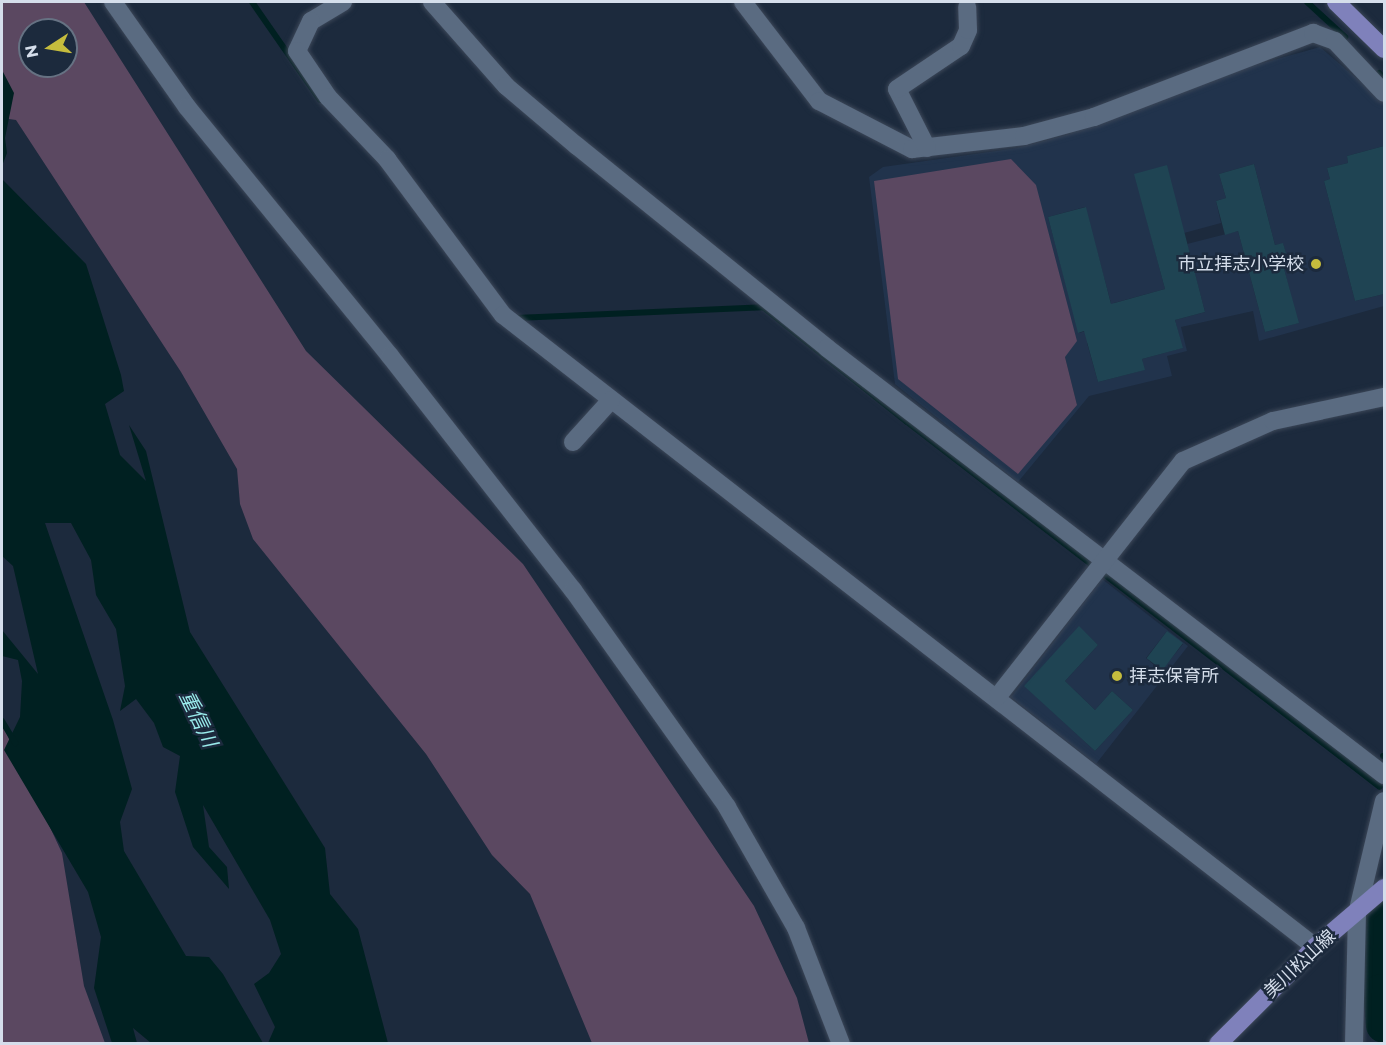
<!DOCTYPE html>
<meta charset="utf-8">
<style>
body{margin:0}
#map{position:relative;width:1386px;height:1045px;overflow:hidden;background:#1c2a3d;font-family:Montserrat,"Noto Sans JP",sans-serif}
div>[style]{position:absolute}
.built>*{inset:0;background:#21334c}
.green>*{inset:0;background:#5b4861}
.water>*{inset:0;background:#002021}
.stream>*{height:6px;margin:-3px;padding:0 3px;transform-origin:3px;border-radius:3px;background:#002021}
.river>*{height:36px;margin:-18px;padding:0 18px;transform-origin:18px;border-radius:18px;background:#002021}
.building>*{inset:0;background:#1f4453;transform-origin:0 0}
.roads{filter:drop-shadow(0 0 2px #3c4758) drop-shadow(0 0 2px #3c4758)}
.minor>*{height:18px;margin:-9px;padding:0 9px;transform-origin:9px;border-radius:9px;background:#5a6b81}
.major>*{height:18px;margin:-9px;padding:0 9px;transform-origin:9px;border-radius:9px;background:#7f81bb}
.dots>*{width:16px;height:16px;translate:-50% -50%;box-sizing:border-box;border:3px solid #1c2a3d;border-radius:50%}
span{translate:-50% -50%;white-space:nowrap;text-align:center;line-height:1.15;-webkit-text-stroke:5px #1c2a3d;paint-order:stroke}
.poi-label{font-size:18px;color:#d5deeb}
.right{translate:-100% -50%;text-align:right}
.left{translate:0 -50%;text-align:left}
.street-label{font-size:18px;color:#d5deeb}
.water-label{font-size:20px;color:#9aecec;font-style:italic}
.frame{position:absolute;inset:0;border:3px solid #d5deeb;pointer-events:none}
.north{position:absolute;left:18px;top:18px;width:60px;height:60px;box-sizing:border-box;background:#1c2a3d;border:2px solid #667283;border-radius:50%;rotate:258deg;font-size:16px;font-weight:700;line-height:24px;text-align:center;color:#d5deeb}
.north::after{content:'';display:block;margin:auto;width:21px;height:27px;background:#c5bc3d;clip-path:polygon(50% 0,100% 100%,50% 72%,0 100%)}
</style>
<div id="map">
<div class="built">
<div style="clip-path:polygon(evenodd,1320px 47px,1384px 102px,1384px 146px,1347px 156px,1348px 163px,1327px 168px,1330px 179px,1324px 181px,1355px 301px,1384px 294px,1384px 306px,1259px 341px,1253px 311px,1181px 327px,1187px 351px,1167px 356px,1172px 376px,1089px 396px,1018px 482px,895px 384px,869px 177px,883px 167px,1017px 148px,1066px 135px,1252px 66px,1320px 47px,1254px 164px,1275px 245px,1283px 244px,1289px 263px,1283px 265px,1298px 323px,1265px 332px,1238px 231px,1187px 244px,1205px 312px,1175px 320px,1182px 348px,1142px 359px,1144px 370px,1098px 382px,1087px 343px,1122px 333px,1114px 303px,1165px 289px,1135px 174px,1184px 233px,1221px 223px,1216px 201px,1226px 198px,1219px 174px,1254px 164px,1320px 47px,875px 181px,1065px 357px,1077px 405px,875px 181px,1320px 47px,1085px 207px,1116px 322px,1079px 333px,1048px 217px,1085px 207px)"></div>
<div style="clip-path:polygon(evenodd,1102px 579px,1188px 646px,1096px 764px,1011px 697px,1102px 579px,1079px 627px,1098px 645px,1065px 681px,1095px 710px,1112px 691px,1133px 710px,1095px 751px,1025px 686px,1079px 627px,1102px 579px,1167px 631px,1183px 644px,1161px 671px,1146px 658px,1167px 631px)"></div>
</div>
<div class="green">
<div style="clip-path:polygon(evenodd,2px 2px,84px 2px,306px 351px,523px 564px,754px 906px,797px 998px,809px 1043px,592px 1043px,530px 894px,492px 855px,426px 754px,253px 539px,240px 504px,237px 469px,181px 372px,16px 120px,2px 118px,2px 2px,30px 30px,66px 30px,66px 66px,30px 66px,30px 30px)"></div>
<div style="clip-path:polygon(1011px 159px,1036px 185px,1077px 341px,1065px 357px,1077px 405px,1018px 474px,898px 379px,874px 181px)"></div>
<div style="clip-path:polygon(2px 724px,62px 853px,84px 986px,105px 1043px,2px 1043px)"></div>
</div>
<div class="water">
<div style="clip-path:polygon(2px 70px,14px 93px,5px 138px,7px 153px,2px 166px)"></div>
<div style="clip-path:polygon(2px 179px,86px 264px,121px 375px,124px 391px,105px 404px,120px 455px,146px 481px,129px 425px,146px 451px,190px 632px,325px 848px,330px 894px,358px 929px,388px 1043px,268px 1043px,275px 1027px,254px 984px,269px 973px,281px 954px,270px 920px,203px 805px,209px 847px,227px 867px,229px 889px,193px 847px,175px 792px,180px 756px,163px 747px,154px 723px,136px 699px,120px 711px,125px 686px,116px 629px,96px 595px,91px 560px,71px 523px,45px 523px,113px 720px,132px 789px,120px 822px,124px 851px,186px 956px,209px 957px,223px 974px,263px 1043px,151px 1043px,133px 1028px,137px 1043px,112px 1043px,94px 988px,101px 937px,88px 892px,4px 750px,20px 717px,22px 681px,18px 660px,2px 656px,2px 630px,38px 674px,13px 566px,2px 556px)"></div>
</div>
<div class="stream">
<div style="left:252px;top:2px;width:119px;rotate:55.2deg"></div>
<div style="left:1307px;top:2px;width:52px;rotate:42.6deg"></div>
<div style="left:1379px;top:73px;width:8px;rotate:50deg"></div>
<div style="left:516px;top:318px;width:247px;rotate:-2.5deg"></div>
<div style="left:763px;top:307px;width:184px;rotate:38.6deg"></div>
<div style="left:907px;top:422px;width:597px;rotate:37.66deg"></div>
<div style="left:2px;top:721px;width:26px;rotate:59deg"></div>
<div style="left:1383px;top:756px;width:1px"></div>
</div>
<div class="river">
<div style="left:1384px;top:914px;width:78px;rotate:92.2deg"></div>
<div style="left:1381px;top:992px;width:33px;rotate:85deg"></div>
</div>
<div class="building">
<div style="clip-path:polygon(1384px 146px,1384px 294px,1355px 301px,1324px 181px,1330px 179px,1327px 168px,1348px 163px,1347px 156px)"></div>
<div style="clip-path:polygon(1254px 164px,1275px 245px,1283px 243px,1289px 263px,1283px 265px,1299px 323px,1265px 332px,1238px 231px,1225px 235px,1216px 201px,1226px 198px,1219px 174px)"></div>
<div style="clip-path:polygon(1167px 165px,1205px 312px,1175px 320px,1183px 348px,1142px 359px,1145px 370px,1098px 382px,1084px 331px,1078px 333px,1048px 217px,1086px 207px,1111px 304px,1165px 289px,1134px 174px)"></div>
<div style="clip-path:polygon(1079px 626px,1098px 645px,1065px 681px,1095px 710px,1112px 691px,1133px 710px,1095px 751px,1024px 686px)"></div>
<div style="left:1167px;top:631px;width:20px;height:34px;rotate:37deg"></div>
</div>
<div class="roads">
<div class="minor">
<div style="left:113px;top:2px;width:128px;rotate:54.8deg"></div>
<div style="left:187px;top:107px;width:321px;rotate:50.8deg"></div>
<div style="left:390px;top:356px;width:297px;rotate:52deg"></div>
<div style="left:573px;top:590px;width:266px;rotate:54.6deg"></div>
<div style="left:727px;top:807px;width:139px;rotate:60.3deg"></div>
<div style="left:796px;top:928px;width:124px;rotate:68.8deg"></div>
<div style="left:343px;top:2px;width:37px;rotate:149deg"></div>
<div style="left:311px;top:21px;width:33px;rotate:115deg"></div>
<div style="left:297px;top:51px;width:55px;rotate:56deg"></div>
<div style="left:328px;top:97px;width:86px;rotate:46.4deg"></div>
<div style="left:387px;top:159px;width:194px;rotate:53.4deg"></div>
<div style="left:503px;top:315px;width:1029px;rotate:37.89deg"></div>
<div style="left:432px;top:2px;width:112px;rotate:48.6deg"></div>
<div style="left:506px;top:86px;width:93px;rotate:40.2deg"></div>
<div style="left:577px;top:146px;width:321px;rotate:38.9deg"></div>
<div style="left:827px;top:348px;width:702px;rotate:37.47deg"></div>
<div style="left:743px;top:2px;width:125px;rotate:52.5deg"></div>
<div style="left:819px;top:101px;width:105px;rotate:27.3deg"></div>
<div style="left:912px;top:149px;width:113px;rotate:-6.6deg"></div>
<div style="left:1024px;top:136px;width:73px;rotate:-15.2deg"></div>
<div style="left:1094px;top:117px;width:235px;rotate:-21deg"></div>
<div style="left:1313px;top:33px;width:23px;rotate:20deg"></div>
<div style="left:1335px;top:41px;width:71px;rotate:46.7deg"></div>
<div style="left:927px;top:148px;width:66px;rotate:-117deg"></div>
<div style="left:897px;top:89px;width:77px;rotate:-33.9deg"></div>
<div style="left:961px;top:46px;width:17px;rotate:-66deg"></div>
<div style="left:968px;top:30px;width:23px;rotate:-92deg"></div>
<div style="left:573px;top:442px;width:57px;rotate:-47.9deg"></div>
<div style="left:998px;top:696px;width:299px;rotate:-51.8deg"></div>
<div style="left:1183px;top:461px;width:98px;rotate:-24deg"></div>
<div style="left:1273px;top:421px;width:114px;rotate:-12.2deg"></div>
<div style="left:1354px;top:1044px;width:130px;rotate:-88.7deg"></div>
<div style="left:1357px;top:914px;width:116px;rotate:-76.6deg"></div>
</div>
<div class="major">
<div style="left:1336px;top:2px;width:67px;rotate:44.4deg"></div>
<div style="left:1218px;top:1044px;width:137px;rotate:-45deg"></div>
<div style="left:1315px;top:947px;width:91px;rotate:-40.5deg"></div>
</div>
</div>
<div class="dots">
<div style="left:1316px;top:264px;background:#c5bc3d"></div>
<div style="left:1117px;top:676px;background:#c5bc3d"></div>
</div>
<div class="poi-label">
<span class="right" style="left:1304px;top:264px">市立拝志小学校</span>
<span class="left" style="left:1129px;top:676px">拝志保育所</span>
</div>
<div class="street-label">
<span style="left:1300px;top:964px;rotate:-43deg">美川松山線</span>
</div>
<div class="water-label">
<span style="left:198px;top:719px;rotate:64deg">重信川</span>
</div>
<div class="frame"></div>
<div class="north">N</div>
</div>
